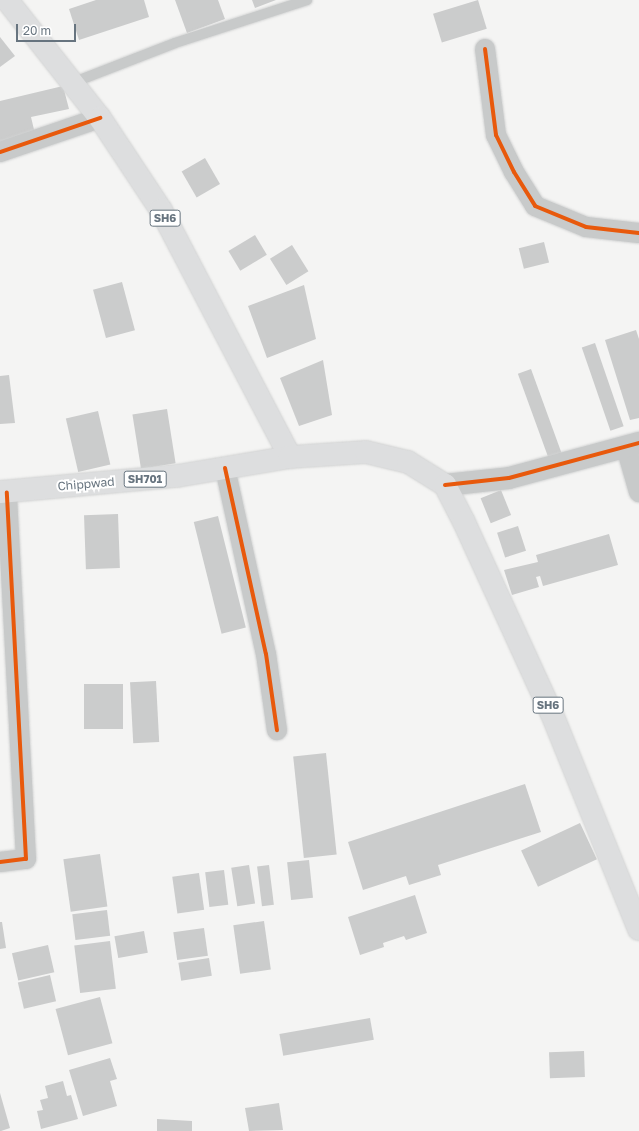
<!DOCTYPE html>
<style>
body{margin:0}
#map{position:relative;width:639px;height:1131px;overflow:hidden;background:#f4f4f3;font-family:"Golos Text",sans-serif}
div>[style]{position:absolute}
.building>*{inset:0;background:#cbcccc;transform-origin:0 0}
.roads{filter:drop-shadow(0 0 1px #d1d2d2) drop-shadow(0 0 1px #d1d2d2)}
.service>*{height:10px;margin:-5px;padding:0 5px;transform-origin:5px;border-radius:5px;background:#c8caca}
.minor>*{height:20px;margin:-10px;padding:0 10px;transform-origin:10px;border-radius:10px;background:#c8caca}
.tertiary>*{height:22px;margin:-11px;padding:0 11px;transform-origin:11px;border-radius:11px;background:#c8caca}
.primary>*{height:22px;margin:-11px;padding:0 11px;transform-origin:11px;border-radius:11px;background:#dddedf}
.cycleway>*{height:4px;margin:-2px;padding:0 2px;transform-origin:2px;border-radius:2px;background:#e8590c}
span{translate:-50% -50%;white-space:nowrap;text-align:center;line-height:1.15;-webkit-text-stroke:4px #fff;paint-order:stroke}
.shield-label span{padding:1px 3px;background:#fff;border:1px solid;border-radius:3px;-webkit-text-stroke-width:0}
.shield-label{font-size:11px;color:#67747f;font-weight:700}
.street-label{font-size:12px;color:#67747f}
.scale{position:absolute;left:16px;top:24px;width:60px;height:18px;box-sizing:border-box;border:2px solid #67747f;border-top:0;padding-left:5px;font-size:12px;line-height:14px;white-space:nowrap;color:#67747f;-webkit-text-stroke:3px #fff;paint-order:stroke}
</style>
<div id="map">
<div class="building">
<div style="clip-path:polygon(96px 0,144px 0,149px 17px,79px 40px,69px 9px)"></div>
<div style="clip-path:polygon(175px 0,218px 0,225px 19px,187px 33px)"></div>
<div style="clip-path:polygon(252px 0,276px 0,255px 8px)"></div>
<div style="left:478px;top:0;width:30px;height:47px;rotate:73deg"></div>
<div style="clip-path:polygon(0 37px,15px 56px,0 67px)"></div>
<div style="clip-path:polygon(63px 86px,69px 109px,31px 117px,36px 138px,0 146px,0 101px)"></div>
<div style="left:205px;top:158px;width:30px;height:27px;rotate:60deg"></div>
<div style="left:255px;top:235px;width:23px;height:31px;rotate:59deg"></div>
<div style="left:544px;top:242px;width:21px;height:26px;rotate:76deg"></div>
<div style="left:292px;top:245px;width:31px;height:26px;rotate:58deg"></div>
<div style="left:122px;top:282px;width:50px;height:30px;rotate:75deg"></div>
<div style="clip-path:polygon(304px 285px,316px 339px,267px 358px,248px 306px)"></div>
<div style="clip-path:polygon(636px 330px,639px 339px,639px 418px,630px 420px,605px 340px)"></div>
<div style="left:595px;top:343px;width:88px;height:14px;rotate:71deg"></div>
<div style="clip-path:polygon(323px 360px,332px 415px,299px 426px,280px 378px)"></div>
<div style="left:531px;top:369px;width:89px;height:14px;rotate:70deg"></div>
<div style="clip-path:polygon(9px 375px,15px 423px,0 424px,0 376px)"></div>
<div style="left:167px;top:409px;width:55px;height:35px;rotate:81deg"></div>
<div style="left:98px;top:411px;width:55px;height:33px;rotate:77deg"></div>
<div style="left:501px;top:490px;width:27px;height:22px;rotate:68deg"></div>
<div style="left:118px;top:514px;width:54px;height:34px;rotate:88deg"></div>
<div style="left:218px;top:516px;width:115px;height:25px;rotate:76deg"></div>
<div style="left:518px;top:526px;width:26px;height:22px;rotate:72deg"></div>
<div style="clip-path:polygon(609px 534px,618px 565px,543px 586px,540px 576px,536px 577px,539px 587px,512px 595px,504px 570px,538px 562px,536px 555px)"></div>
<div style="left:156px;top:681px;width:61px;height:26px;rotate:87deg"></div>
<div style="left:84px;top:684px;width:39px;height:45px"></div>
<div style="left:326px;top:753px;width:102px;height:33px;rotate:84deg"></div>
<div style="clip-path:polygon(525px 784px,541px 832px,438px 865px,441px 875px,409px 885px,406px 876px,363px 890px,348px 842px)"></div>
<div style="left:580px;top:823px;width:40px;height:65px;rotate:65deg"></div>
<div style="left:100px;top:854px;width:53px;height:37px;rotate:82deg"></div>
<div style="left:309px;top:860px;width:38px;height:22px;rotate:84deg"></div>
<div style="left:249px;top:865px;width:39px;height:18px;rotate:81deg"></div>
<div style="left:269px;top:865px;width:40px;height:12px;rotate:83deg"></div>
<div style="left:224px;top:870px;width:35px;height:19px;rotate:83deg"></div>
<div style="left:199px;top:873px;width:37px;height:27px;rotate:82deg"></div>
<div style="clip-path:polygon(415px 895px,427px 933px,406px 940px,404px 936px,383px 943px,384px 947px,360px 955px,348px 917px)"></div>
<div style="left:107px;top:910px;width:26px;height:35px;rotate:83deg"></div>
<div style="left:264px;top:921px;width:49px;height:31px;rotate:82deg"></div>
<div style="clip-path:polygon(0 922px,2px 922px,6px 948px,0 949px)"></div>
<div style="left:204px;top:928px;width:28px;height:31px;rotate:82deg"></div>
<div style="left:144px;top:931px;width:22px;height:30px;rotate:80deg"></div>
<div style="left:110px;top:941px;width:48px;height:36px;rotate:83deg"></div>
<div style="left:48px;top:945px;width:28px;height:37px;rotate:77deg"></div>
<div style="left:209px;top:958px;width:18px;height:31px;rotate:81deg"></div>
<div style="left:50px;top:975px;width:27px;height:33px;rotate:77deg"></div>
<div style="left:100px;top:997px;width:48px;height:46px;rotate:75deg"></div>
<div style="left:370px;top:1018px;width:22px;height:92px;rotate:80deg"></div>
<div style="left:584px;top:1051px;width:26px;height:35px;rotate:88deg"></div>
<div style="clip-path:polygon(110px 1058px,117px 1079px,110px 1081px,117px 1106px,83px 1116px,69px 1070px)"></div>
<div style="clip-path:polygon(63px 1081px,67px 1096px,71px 1095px,78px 1119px,41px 1129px,37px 1111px,43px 1110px,40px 1100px,48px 1098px,45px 1086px)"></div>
<div style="clip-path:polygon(0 1093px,10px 1128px,1px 1131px,0 1131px)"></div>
<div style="clip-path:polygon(279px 1103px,283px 1130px,249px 1131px,245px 1108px)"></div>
<div style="clip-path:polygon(157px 1119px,192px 1121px,192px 1131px,157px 1131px)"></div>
</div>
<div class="roads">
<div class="service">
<div style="left:72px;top:83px;width:110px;rotate:-21.2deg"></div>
<div style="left:175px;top:43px;width:139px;rotate:-18deg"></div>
</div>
<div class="minor">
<div style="left:485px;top:49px;width:87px;rotate:82.7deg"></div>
<div style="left:496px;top:135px;width:41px;rotate:64.1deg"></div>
<div style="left:514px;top:172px;width:40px;rotate:58deg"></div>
<div style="left:535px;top:206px;width:55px;rotate:22.4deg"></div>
<div style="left:586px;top:227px;width:53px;rotate:6.5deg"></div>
<div style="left:0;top:152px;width:106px;rotate:-18.8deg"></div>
<div style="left:626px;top:447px;width:47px;rotate:73.9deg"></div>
<div style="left:225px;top:468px;width:190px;rotate:77.6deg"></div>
<div style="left:266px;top:654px;width:77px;rotate:81.8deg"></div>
<div style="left:0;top:862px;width:26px;rotate:-7deg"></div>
<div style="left:26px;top:859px;width:367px;rotate:-93deg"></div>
</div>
<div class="tertiary">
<div style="left:445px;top:485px;width:64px;rotate:-6.2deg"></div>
<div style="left:509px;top:478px;width:135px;rotate:-15.1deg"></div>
</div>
<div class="primary">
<div style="left:7px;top:0;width:150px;rotate:51.8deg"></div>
<div style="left:100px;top:118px;width:110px;rotate:56.5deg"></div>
<div style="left:161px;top:210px;width:279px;rotate:62.4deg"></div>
<div style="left:0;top:492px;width:178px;rotate:-5.2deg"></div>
<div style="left:177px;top:476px;width:115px;rotate:-9.5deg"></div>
<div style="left:290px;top:457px;width:76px;rotate:-3.8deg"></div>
<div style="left:366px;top:452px;width:43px;rotate:13.4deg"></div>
<div style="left:408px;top:462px;width:44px;rotate:31.9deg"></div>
<div style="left:445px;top:485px;width:42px;rotate:62.8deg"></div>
<div style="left:464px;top:522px;width:211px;rotate:65.4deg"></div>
<div style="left:552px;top:714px;width:232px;rotate:68deg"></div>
</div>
</div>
<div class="cycleway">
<div style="left:485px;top:49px;width:87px;rotate:82.7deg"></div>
<div style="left:496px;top:135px;width:41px;rotate:64.1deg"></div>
<div style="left:514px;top:172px;width:40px;rotate:58deg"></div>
<div style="left:535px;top:206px;width:55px;rotate:22.4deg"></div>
<div style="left:586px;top:227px;width:53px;rotate:6.5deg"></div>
<div style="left:0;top:152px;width:106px;rotate:-18.8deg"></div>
<div style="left:225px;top:468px;width:190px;rotate:77.6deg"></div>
<div style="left:266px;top:654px;width:77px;rotate:81.8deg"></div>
<div style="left:445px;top:485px;width:64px;rotate:-6.2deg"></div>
<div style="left:509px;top:478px;width:135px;rotate:-15.1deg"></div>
<div style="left:0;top:862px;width:26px;rotate:-7deg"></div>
<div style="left:26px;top:859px;width:367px;rotate:-93deg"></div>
</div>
<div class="shield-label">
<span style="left:165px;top:218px">SH6</span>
<span style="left:145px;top:479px">SH701</span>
<span style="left:548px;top:705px">SH6</span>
</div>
<div class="street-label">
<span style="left:86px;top:484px;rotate:-5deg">Chippwad</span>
</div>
<div class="scale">20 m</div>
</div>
